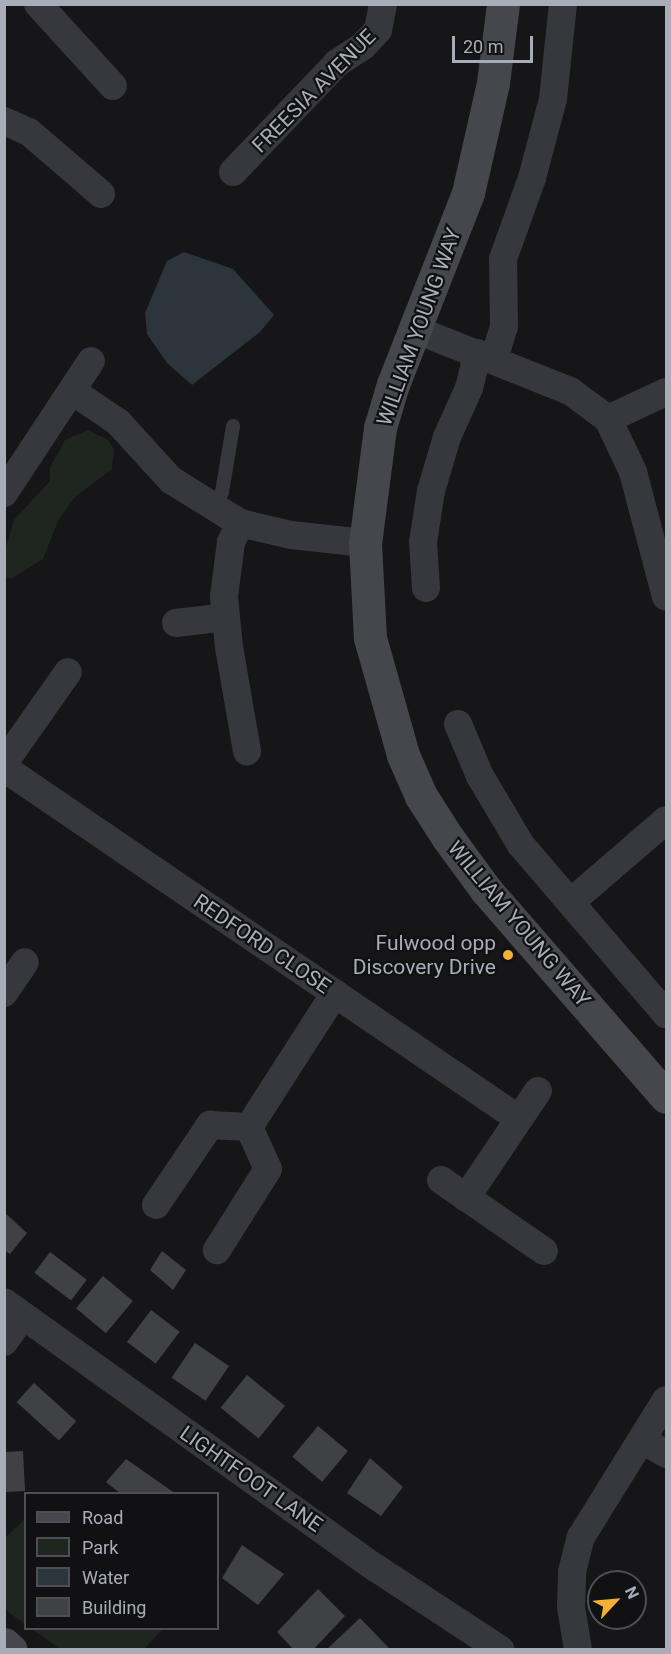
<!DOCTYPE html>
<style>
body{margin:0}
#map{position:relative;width:671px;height:1654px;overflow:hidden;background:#161618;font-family:Roboto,sans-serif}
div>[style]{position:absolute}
.green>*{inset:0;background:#1e261f}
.water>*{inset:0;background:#2c353c}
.building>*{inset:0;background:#404145;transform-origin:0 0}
.lane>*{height:14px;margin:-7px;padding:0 7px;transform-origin:7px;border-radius:7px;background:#37383d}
.street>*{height:28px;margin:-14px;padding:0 14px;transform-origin:14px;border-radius:14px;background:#37383d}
.secondary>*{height:33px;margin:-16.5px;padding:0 16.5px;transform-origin:16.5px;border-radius:16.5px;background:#45474d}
.dots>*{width:16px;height:16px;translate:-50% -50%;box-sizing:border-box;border:3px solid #111113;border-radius:50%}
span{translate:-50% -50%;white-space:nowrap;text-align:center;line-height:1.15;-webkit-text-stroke:4.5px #111113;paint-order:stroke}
.street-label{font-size:21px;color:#a8adb8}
.poi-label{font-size:21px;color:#a8adb8}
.right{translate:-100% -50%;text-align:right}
.frame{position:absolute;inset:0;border:6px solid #a8adb8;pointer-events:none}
.legend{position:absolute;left:24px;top:1492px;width:195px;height:138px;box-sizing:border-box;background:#111113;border:2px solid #4d4f55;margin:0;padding:8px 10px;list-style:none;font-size:18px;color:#a8adb8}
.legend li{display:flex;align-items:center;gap:12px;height:30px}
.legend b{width:30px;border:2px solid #4d4f55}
.north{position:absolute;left:587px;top:1570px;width:60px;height:60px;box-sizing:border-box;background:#111113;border:2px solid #4d4f55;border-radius:50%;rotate:64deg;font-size:16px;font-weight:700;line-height:24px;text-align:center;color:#a8adb8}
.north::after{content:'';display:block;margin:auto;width:21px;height:27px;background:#f2b134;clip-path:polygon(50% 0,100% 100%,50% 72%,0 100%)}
.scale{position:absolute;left:452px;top:36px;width:81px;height:27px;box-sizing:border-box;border:3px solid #a8adb8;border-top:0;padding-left:8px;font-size:18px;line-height:21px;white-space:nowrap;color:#a8adb8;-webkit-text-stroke:4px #111113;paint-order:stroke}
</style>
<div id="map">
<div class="green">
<div style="clip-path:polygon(88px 430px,108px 440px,114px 449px,112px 469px,75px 497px,58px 521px,43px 559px,11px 579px,5px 576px,5px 550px,14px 520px,50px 481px,50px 467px,65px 440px)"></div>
<div style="clip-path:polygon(25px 1519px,25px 1624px,4px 1609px,5px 1538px)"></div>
<div style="clip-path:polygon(32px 1629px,161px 1628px,162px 1630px,144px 1649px,61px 1650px)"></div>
</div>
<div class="water">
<div style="clip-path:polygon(184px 252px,233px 269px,274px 315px,260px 332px,192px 385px,167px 363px,147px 334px,145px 313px,167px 261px)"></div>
</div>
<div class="building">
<div style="clip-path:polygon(4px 1212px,27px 1233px,10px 1254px,4px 1250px)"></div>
<div style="clip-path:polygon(162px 1251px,186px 1270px,173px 1290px,150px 1270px)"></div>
<div style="left:50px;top:1252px;width:46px;height:26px;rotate:37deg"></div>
<div style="left:103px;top:1276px;width:39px;height:42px;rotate:40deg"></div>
<div style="left:151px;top:1310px;width:36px;height:40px;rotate:37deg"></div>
<div style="left:195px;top:1343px;width:41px;height:42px;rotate:34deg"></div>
<div style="left:247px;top:1375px;width:49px;height:42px;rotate:39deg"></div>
<div style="left:34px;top:1383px;width:57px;height:26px;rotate:42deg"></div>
<div style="left:318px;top:1426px;width:39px;height:40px;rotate:40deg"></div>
<div style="left:23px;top:1451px;width:40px;height:19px;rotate:87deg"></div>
<div style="clip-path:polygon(370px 1458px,403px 1487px,381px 1516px,347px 1493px)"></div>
<div style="clip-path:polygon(126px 1459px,176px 1494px,121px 1494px,106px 1482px)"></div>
<div style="clip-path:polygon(242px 1545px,284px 1574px,258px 1605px,222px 1578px)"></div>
<div style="clip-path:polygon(318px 1589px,345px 1616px,313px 1650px,294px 1650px,277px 1632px)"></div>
<div style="clip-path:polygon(360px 1618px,389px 1648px,326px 1650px)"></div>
</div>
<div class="lane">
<div style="left:213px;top:509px;width:19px;rotate:-62deg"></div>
<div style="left:222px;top:492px;width:67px;rotate:-80.5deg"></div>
</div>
<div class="street">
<div style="left:38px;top:4px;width:111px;rotate:47.6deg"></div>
<div style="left:4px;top:121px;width:27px;rotate:24deg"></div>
<div style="left:29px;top:132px;width:95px;rotate:40.7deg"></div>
<div style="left:233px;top:172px;width:151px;rotate:-46.3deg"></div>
<div style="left:337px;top:63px;width:31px;rotate:-33deg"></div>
<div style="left:363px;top:46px;width:22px;rotate:-47deg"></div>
<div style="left:378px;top:30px;width:26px;rotate:-79deg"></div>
<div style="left:414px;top:329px;width:168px;rotate:21.7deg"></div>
<div style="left:570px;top:391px;width:47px;rotate:36.4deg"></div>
<div style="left:608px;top:419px;width:59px;rotate:64.7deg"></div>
<div style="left:633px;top:472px;width:129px;rotate:75.2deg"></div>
<div style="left:494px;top:359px;width:34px;rotate:-73deg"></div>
<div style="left:504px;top:327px;width:68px;rotate:-90.8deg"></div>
<div style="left:503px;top:259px;width:86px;rotate:-70.3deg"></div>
<div style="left:532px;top:178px;width:82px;rotate:-75.1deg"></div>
<div style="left:553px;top:99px;width:96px;rotate:-84deg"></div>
<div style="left:72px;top:391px;width:55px;rotate:34deg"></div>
<div style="left:118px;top:422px;width:79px;rotate:47.6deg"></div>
<div style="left:171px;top:480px;width:81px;rotate:31.9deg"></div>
<div style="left:240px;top:523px;width:52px;rotate:13.2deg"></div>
<div style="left:291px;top:535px;width:74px;rotate:6.2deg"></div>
<div style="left:608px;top:419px;width:64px;rotate:-25deg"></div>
<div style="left:4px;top:493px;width:158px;rotate:-56.6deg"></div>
<div style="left:240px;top:523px;width:21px;rotate:115deg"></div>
<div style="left:231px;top:542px;width:55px;rotate:97.3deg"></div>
<div style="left:224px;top:597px;width:50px;rotate:84.3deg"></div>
<div style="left:229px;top:647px;width:106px;rotate:80.2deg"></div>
<div style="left:426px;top:588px;width:46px;rotate:-93.7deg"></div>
<div style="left:423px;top:542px;width:52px;rotate:-81.1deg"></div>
<div style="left:431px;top:491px;width:56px;rotate:-73.5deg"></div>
<div style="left:447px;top:437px;width:54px;rotate:-65.8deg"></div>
<div style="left:469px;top:388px;width:36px;rotate:-76deg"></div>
<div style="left:176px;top:623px;width:50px;rotate:-6.8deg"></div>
<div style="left:458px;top:724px;width:56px;rotate:67.1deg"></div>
<div style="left:480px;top:776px;width:80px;rotate:59.3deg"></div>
<div style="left:521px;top:845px;width:223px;rotate:49.4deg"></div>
<div style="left:4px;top:763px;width:111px;rotate:-54.9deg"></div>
<div style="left:4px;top:768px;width:623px;rotate:34.28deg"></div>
<div style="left:571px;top:902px;width:125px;rotate:-40.8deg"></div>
<div style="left:4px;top:993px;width:37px;rotate:-56deg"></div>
<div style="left:249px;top:1127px;width:159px;rotate:-57.3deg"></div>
<div style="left:441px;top:1180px;width:125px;rotate:34.6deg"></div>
<div style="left:466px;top:1198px;width:129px;rotate:-56.1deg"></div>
<div style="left:156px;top:1205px;width:97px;rotate:-56deg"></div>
<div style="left:210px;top:1125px;width:39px;rotate:3deg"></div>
<div style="left:249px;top:1127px;width:46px;rotate:65.7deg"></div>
<div style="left:268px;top:1169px;width:96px;rotate:122.2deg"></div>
<div style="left:4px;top:1302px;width:457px;rotate:35.6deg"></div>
<div style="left:376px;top:1568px;width:149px;rotate:33.3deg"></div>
<div style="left:4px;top:1342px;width:32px;rotate:-54deg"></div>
<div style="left:642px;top:1440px;width:28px;rotate:30deg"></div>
<div style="left:578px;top:1650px;width:44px;rotate:-99.2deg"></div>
<div style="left:571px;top:1607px;width:35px;rotate:-88deg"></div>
<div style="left:572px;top:1572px;width:36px;rotate:-76deg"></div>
<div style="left:581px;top:1537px;width:161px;rotate:-58.2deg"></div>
</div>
<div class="secondary">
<div style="left:503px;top:4px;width:80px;rotate:97.2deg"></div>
<div style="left:493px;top:83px;width:113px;rotate:102.8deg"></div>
<div style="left:468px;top:193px;width:205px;rotate:111.4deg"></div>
<div style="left:393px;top:384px;width:46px;rotate:106.5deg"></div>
<div style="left:380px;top:428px;width:116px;rotate:97.4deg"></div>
<div style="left:365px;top:543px;width:95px;rotate:87deg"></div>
<div style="left:370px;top:638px;width:122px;rotate:74.2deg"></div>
<div style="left:403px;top:755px;width:45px;rotate:66.3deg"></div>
<div style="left:421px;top:796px;width:50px;rotate:57.3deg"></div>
<div style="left:448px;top:838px;width:64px;rotate:53.8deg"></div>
<div style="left:486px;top:890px;width:274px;rotate:49deg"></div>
<div style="left:4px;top:1644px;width:9px;rotate:41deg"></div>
</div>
<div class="dots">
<div style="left:508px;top:955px;background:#f2b134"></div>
</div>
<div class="street-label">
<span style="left:314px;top:91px;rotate:-45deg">FREESIA AVENUE</span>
<span style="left:419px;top:327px;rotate:-70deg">WILLIAM YOUNG WAY</span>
<span style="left:519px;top:924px;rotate:50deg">WILLIAM YOUNG WAY</span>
<span style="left:262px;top:944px;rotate:34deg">REDFORD CLOSE</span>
<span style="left:251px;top:1479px;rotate:35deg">LIGHTFOOT LANE</span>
</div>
<div class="poi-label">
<span class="right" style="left:496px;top:955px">Fulwood opp<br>Discovery Drive</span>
</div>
<div class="frame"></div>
<ul class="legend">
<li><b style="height:8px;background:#45474d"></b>Road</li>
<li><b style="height:16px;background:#1e261f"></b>Park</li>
<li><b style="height:16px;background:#2c353c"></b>Water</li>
<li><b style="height:16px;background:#404145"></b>Building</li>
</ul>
<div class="north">N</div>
<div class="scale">20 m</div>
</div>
